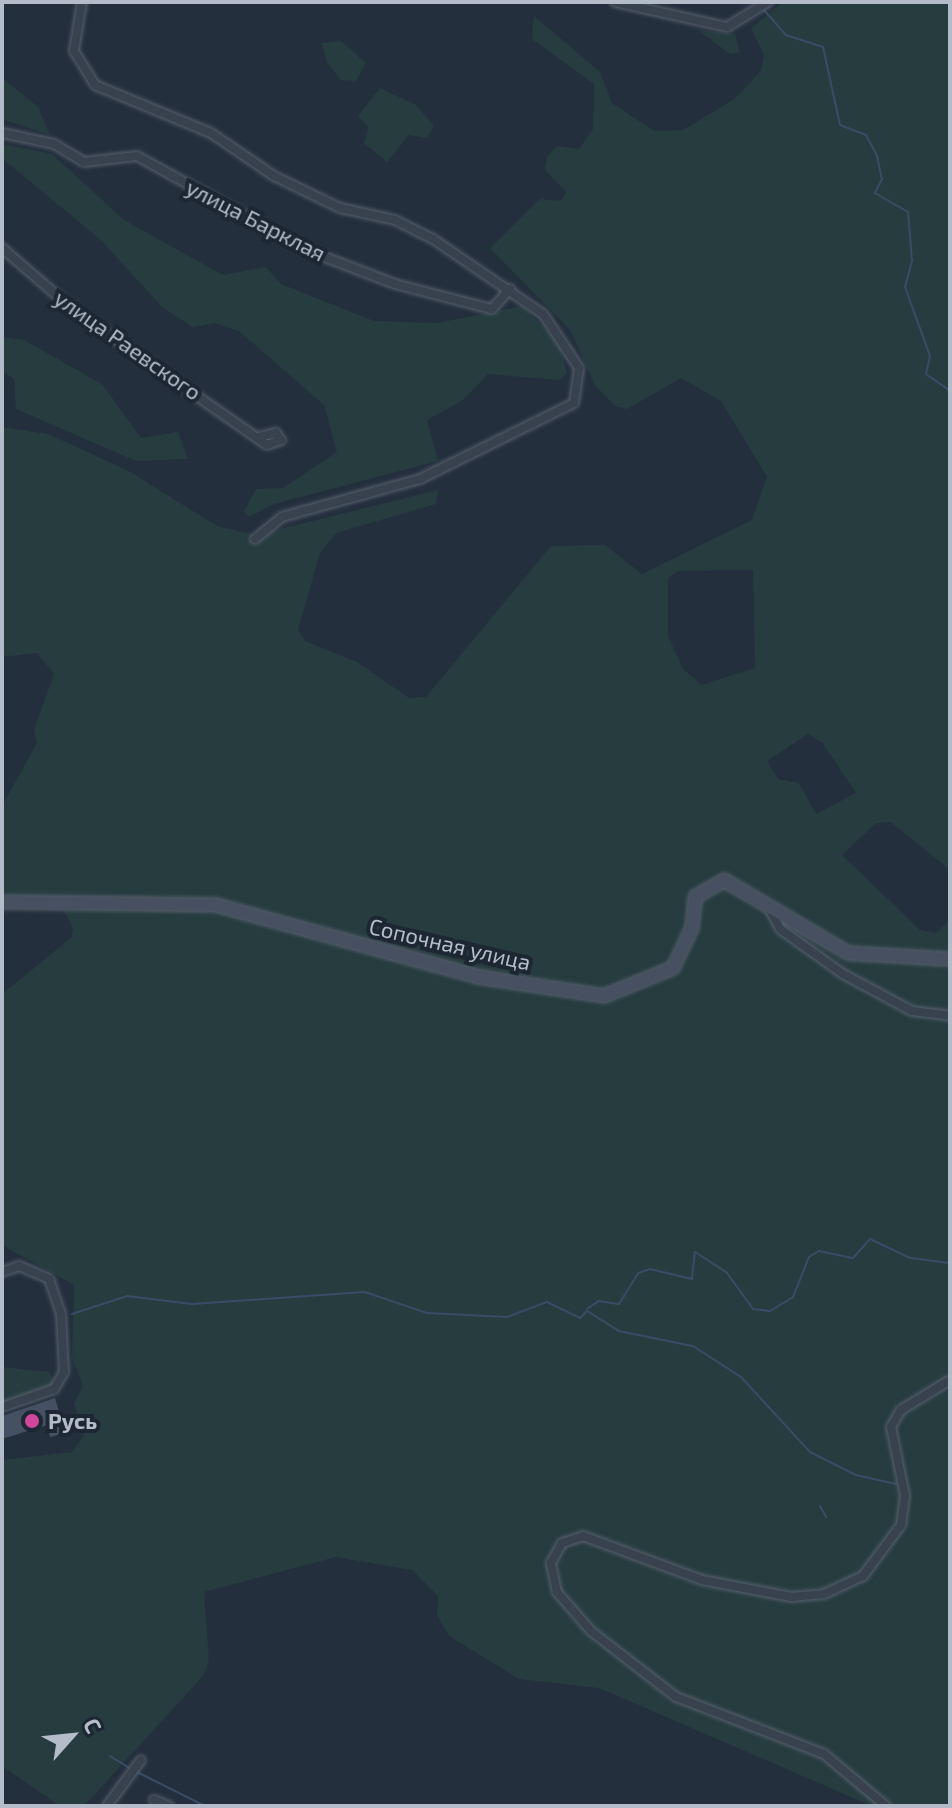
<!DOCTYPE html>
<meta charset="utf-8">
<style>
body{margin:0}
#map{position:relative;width:952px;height:1808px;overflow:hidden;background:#242f3e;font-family:"Exo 2",sans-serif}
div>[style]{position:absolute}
.green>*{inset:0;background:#263c3f}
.stream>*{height:2px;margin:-1px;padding:0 1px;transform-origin:1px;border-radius:1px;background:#394c67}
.building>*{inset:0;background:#455162}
.roads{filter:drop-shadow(0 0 2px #565f6c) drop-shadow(0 0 2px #565f6c)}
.street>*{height:8px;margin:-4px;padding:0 4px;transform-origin:4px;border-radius:4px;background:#38414e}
.secondary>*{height:12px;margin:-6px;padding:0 6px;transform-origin:6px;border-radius:6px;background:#465061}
.dots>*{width:22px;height:22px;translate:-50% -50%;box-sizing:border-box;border:4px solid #1d2633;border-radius:50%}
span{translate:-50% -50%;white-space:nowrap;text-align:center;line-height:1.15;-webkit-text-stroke:8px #1d2633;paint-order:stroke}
.street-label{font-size:22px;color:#b4bcc9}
.poi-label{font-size:22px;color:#b4bcc9;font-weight:700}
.left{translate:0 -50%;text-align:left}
.frame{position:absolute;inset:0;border:4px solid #b4bcc9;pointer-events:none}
.north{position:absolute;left:32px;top:1696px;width:80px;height:80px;-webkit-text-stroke:6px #1d2633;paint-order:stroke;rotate:63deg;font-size:22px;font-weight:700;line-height:32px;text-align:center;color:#b4bcc9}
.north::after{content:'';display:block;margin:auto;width:28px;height:36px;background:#b4bcc9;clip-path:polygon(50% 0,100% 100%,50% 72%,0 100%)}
</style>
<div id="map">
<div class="green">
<div style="clip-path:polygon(evenodd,783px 2px,950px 2px,950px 870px,891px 822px,876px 823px,842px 855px,920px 930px,937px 933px,950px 919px,950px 1806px,872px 1806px,599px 1688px,519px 1679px,449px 1636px,437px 1615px,438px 1596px,412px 1570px,336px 1557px,204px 1592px,209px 1661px,203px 1676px,84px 1806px,60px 1806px,2px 1766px,2px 1460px,72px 1452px,84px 1435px,74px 1404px,83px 1386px,72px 1358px,74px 1285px,2px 1245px,2px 994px,71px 938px,73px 928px,58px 898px,2px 898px,2px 806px,37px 743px,34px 730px,54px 674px,37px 653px,2px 657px,2px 427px,48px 434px,127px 470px,217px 526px,255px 535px,438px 490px,436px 504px,336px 533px,320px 553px,298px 630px,305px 641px,357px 662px,409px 698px,426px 697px,551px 546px,605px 545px,642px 574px,752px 520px,767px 477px,721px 401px,681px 378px,627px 409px,615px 406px,595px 385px,570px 330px,490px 248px,540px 199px,561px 201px,566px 192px,545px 170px,547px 157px,557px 146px,579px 149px,593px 129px,594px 84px,532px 39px,534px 16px,600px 72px,612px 103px,654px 131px,683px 130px,733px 100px,761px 71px,764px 55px,751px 28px,783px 2px,753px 570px,755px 668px,702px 685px,683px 669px,668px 636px,668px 578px,678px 571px,753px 570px,783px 2px,808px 734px,822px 742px,856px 793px,816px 814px,799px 783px,778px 779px,767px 761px,808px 734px)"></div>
<div style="clip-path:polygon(698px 30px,735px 34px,740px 52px,730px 54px)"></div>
<div style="clip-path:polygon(341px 41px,366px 63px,356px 81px,341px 80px,327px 63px,322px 43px)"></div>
<div style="clip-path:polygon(2px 78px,38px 107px,50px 135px,2px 119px)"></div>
<div style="clip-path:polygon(380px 88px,416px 105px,434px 126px,427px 138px,409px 135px,387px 162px,364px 143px,369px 127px,358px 116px)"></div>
<div style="clip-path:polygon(2px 144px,52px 154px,124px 220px,223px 275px,266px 267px,281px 284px,374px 321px,437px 323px,522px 306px,558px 341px,567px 373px,559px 380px,488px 374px,463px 400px,427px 420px,438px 461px,274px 504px,249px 517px,244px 511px,256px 489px,283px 488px,337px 452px,324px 405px,239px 331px,215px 323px,193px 327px,163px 308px,101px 240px,3px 159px)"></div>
<div style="clip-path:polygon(2px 337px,24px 340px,102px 384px,141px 438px,178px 432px,188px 459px,136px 461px,16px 409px,14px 379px,2px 371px)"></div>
<div style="clip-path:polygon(2px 1367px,49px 1372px,55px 1384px,2px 1405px)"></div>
</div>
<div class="stream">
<div style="left:764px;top:10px;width:33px;rotate:49deg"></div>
<div style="left:786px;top:35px;width:39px;rotate:18deg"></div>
<div style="left:823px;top:47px;width:80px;rotate:77.7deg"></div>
<div style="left:840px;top:125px;width:28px;rotate:21deg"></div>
<div style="left:866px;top:135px;width:24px;rotate:62deg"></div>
<div style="left:877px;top:156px;width:24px;rotate:78deg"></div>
<div style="left:882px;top:179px;width:16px;rotate:117deg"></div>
<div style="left:875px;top:193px;width:38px;rotate:30deg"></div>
<div style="left:908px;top:212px;width:49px;rotate:85.3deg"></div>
<div style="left:912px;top:261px;width:27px;rotate:105deg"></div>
<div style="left:905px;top:287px;width:73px;rotate:70.1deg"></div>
<div style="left:930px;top:356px;width:18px;rotate:103deg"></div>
<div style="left:926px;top:374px;width:29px;rotate:35deg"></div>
<div style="left:950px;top:413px;width:14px;rotate:90deg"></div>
<div style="left:587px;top:1309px;width:14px;rotate:-34deg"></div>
<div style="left:599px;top:1301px;width:20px;rotate:9deg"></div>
<div style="left:619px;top:1304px;width:36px;rotate:-58deg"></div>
<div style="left:638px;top:1273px;width:13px;rotate:-18deg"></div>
<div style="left:650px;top:1269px;width:43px;rotate:13.4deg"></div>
<div style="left:692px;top:1279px;width:27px;rotate:-84deg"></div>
<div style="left:695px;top:1252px;width:38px;rotate:33deg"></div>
<div style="left:727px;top:1273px;width:44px;rotate:54.2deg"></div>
<div style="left:753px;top:1309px;width:17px;rotate:7deg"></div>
<div style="left:770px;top:1311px;width:27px;rotate:-31deg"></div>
<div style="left:793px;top:1297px;width:43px;rotate:-68.2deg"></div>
<div style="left:809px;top:1257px;width:12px;rotate:-31deg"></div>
<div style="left:819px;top:1251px;width:35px;rotate:12deg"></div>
<div style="left:853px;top:1258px;width:25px;rotate:-48deg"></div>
<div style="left:870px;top:1239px;width:44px;rotate:25.4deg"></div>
<div style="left:910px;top:1258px;width:40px;rotate:7.1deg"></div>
<div style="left:72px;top:1314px;width:58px;rotate:-18.1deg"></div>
<div style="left:127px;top:1296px;width:65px;rotate:7deg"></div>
<div style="left:192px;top:1304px;width:173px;rotate:-4deg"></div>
<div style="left:365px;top:1292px;width:65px;rotate:18.7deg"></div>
<div style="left:427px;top:1313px;width:80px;rotate:2.9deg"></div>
<div style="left:507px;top:1317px;width:43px;rotate:-20.6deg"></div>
<div style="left:547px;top:1302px;width:37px;rotate:26deg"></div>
<div style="left:580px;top:1318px;width:10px;rotate:-45deg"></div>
<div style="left:587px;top:1311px;width:38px;rotate:32deg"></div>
<div style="left:619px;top:1331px;width:76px;rotate:11.5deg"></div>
<div style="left:693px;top:1346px;width:57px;rotate:32.9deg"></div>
<div style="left:741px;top:1377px;width:102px;rotate:47.4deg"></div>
<div style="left:810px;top:1452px;width:51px;rotate:26.6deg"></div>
<div style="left:856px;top:1475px;width:41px;rotate:12.7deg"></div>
<div style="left:820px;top:1506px;width:13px;rotate:61deg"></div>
<div style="left:110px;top:1756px;width:22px;rotate:32deg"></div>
<div style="left:135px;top:1771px;width:78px;rotate:26.6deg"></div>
</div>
<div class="building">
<div style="clip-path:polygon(55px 1398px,65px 1433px,50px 1437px,47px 1425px,2px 1439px,2px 1416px)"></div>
</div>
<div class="roads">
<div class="street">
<div style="left:82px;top:2px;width:50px;rotate:99.3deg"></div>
<div style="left:74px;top:51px;width:40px;rotate:58deg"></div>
<div style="left:95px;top:85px;width:126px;rotate:22.5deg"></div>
<div style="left:211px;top:133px;width:76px;rotate:34.3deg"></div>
<div style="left:274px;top:176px;width:73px;rotate:25.9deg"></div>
<div style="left:340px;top:208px;width:56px;rotate:12.3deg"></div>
<div style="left:395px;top:220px;width:42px;rotate:26.6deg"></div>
<div style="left:433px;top:239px;width:133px;rotate:34.3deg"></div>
<div style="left:543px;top:314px;width:65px;rotate:56.3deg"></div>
<div style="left:579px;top:368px;width:35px;rotate:98deg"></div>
<div style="left:574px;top:403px;width:172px;rotate:153.7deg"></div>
<div style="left:420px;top:479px;width:143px;rotate:164.6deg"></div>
<div style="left:282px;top:517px;width:35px;rotate:141deg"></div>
<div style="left:615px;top:2px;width:115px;rotate:12.6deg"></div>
<div style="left:727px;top:27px;width:48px;rotate:-31.4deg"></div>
<div style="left:2px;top:133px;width:53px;rotate:11.9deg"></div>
<div style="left:54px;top:144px;width:35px;rotate:31deg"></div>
<div style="left:84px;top:162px;width:53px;rotate:-6.5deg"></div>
<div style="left:137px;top:156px;width:196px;rotate:28.9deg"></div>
<div style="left:309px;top:251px;width:92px;rotate:21deg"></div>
<div style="left:395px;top:284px;width:100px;rotate:14.5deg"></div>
<div style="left:492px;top:309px;width:27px;rotate:-48deg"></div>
<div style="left:2px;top:248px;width:96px;rotate:40.8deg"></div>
<div style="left:75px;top:311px;width:234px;rotate:34.9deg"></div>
<div style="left:267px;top:445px;width:15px;rotate:-20deg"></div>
<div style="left:281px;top:440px;width:9px;rotate:-126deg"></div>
<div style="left:276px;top:433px;width:18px;rotate:167deg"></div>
<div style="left:768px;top:906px;width:26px;rotate:62deg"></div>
<div style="left:780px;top:929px;width:77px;rotate:35.5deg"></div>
<div style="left:843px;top:974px;width:78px;rotate:28.2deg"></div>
<div style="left:912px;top:1011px;width:38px;rotate:7deg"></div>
<div style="left:2px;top:1272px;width:18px;rotate:-19deg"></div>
<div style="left:19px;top:1266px;width:33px;rotate:23deg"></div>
<div style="left:49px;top:1279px;width:37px;rotate:71deg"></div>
<div style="left:61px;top:1314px;width:58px;rotate:87deg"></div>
<div style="left:64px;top:1372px;width:20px;rotate:120deg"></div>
<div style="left:54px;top:1389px;width:55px;rotate:160.9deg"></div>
<div style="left:154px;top:1800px;width:16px;rotate:22deg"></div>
<div style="left:107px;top:1806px;width:57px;rotate:-53.5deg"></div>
<div style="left:886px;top:1806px;width:81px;rotate:-140deg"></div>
<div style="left:824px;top:1754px;width:159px;rotate:-158.9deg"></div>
<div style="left:676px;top:1697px;width:108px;rotate:-142.2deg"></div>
<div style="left:591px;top:1631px;width:52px;rotate:-131.1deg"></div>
<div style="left:557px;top:1592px;width:30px;rotate:-102deg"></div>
<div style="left:551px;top:1563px;width:23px;rotate:-61deg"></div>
<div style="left:562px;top:1543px;width:22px;rotate:-18deg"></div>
<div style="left:583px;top:1536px;width:127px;rotate:20.3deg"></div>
<div style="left:702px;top:1580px;width:91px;rotate:10.8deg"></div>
<div style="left:791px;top:1597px;width:33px;rotate:-5deg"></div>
<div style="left:824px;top:1594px;width:43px;rotate:-24.8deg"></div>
<div style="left:863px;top:1576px;width:64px;rotate:-53.3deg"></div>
<div style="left:901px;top:1525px;width:29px;rotate:-82deg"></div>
<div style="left:905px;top:1496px;width:70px;rotate:-101.5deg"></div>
<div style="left:891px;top:1427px;width:20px;rotate:-60deg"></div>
<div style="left:901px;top:1410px;width:57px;rotate:-31.5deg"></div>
</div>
<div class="secondary">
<div style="left:2px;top:902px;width:214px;rotate:0.8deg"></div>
<div style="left:216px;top:905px;width:273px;rotate:15.3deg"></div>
<div style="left:479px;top:977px;width:126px;rotate:8.6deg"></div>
<div style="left:604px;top:996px;width:74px;rotate:-22.1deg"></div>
<div style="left:673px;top:968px;width:44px;rotate:-64.6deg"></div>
<div style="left:692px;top:928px;width:31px;rotate:-84deg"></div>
<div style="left:695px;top:897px;width:34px;rotate:-30deg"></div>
<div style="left:724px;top:880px;width:144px;rotate:30.5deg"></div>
<div style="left:848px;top:953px;width:102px;rotate:3.4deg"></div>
</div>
</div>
<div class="dots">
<div style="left:32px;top:1421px;background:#d1479c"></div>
</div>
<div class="street-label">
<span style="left:256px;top:220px;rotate:27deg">улица Барклая</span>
<span style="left:128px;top:345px;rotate:35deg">улица Раевского</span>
<span style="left:450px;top:944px;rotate:13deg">Сопочная улица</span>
</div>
<div class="poi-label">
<span class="left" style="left:48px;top:1421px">Русь</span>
</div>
<div class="frame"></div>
<div class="north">С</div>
</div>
